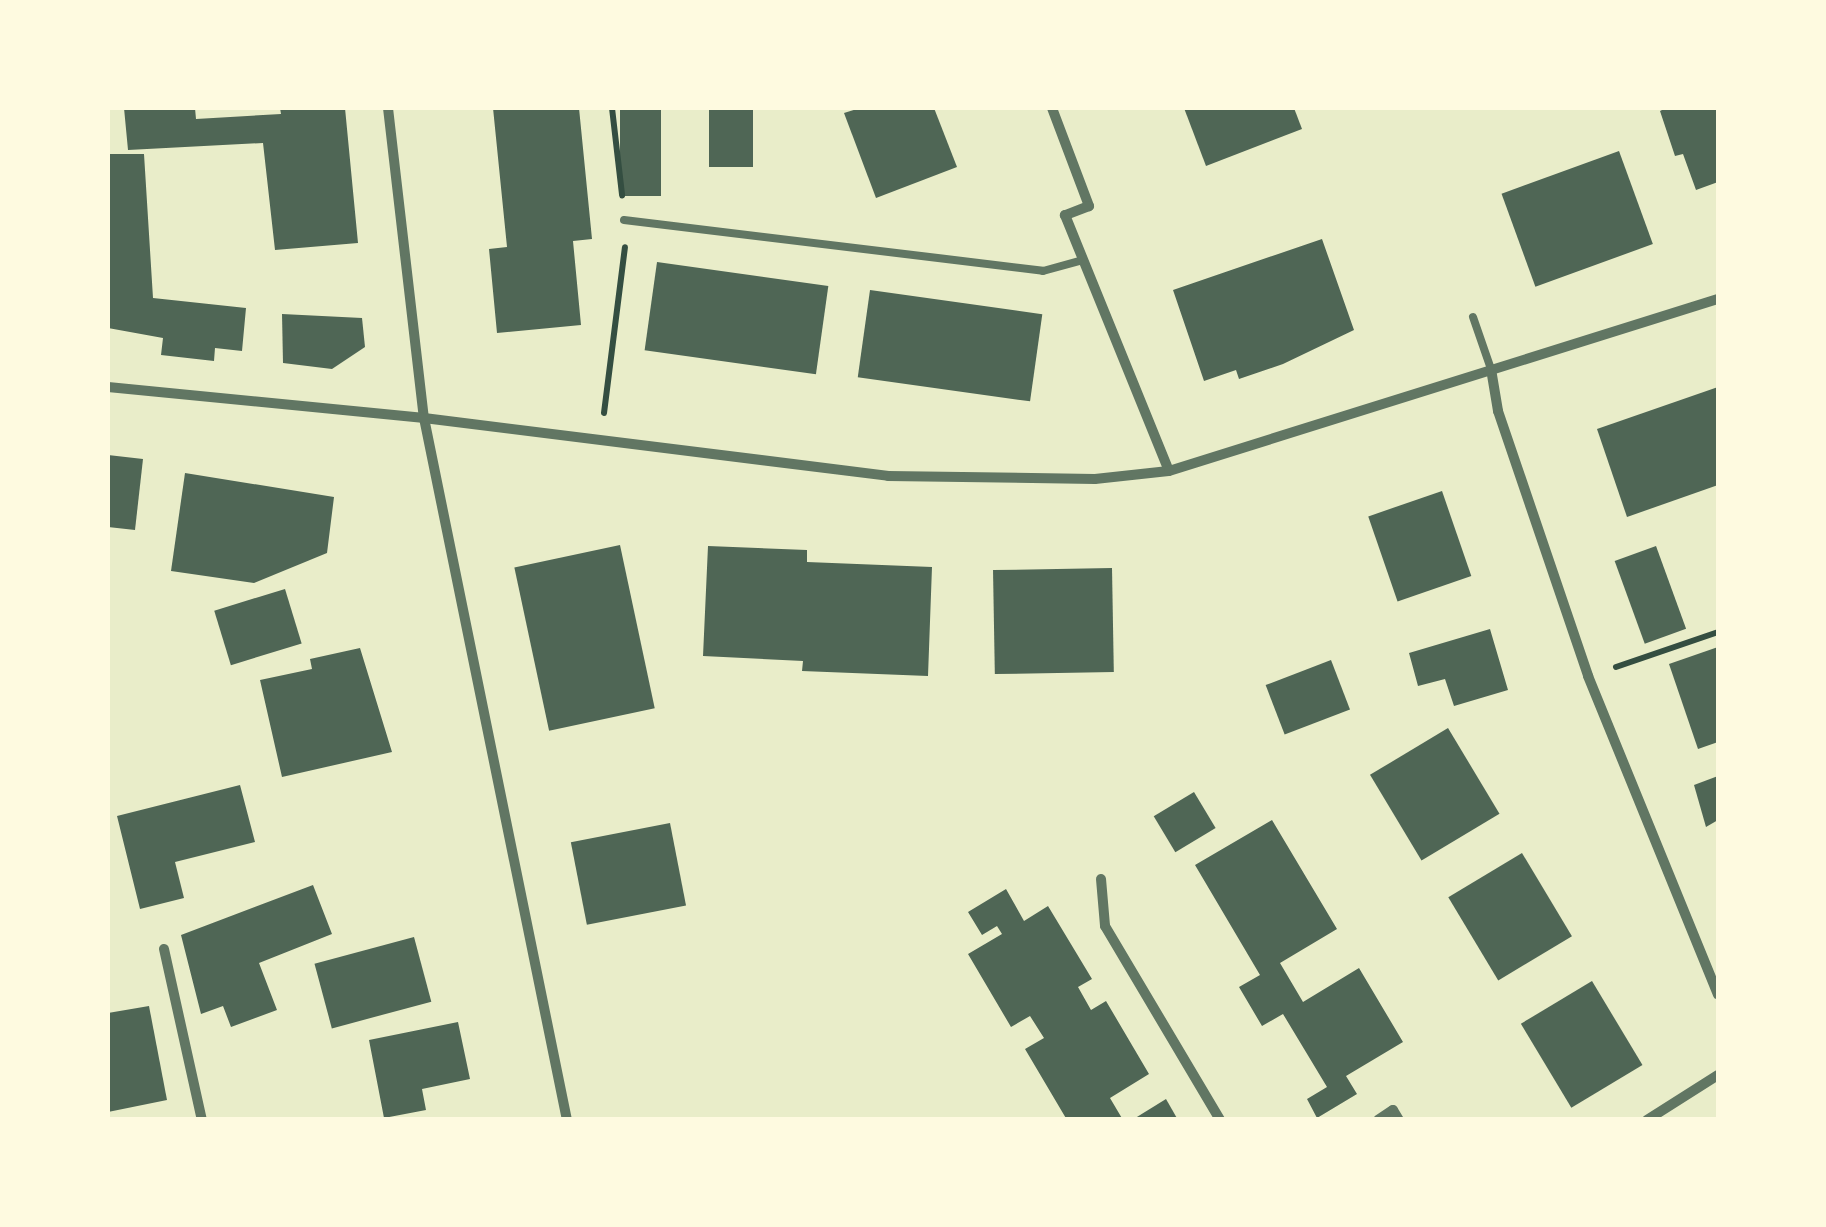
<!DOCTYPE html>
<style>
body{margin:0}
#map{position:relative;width:1826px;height:1227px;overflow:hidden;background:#e9edc9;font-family:"IBM Plex Sans",sans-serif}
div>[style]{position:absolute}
.building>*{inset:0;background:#4f6655;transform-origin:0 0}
.path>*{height:6px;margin:-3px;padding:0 3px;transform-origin:3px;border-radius:3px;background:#344e41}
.service>*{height:8px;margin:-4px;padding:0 4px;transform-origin:4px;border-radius:4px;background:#617663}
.minor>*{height:10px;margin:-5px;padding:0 5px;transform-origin:5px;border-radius:5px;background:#617663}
span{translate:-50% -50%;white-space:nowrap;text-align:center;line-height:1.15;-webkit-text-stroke:10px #fefae0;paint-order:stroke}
.frame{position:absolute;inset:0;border:110px solid #fefae0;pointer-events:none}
</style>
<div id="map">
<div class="building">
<div style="clip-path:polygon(124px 108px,195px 108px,196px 119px,281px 114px,280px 108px,345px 108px,358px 243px,275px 250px,263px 143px,128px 150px)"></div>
<div style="clip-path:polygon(493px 108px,579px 108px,592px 239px,573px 241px,581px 325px,497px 333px,489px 249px,507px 247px)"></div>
<div style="left:620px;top:108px;width:41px;height:88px"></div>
<div style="left:709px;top:108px;width:44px;height:59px"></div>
<div style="clip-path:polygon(860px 108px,934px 108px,957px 167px,876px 198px,844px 113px)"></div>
<div style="clip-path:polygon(1184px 108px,1294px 108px,1302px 129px,1206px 166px)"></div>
<div style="clip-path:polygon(1666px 108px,1718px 108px,1718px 182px,1696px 190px,1683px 154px,1675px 156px,1660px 111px)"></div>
<div style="left:1619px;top:151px;width:99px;height:125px;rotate:70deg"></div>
<div style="clip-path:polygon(108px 154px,144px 154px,153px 298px,246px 308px,242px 351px,215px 348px,214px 361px,161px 355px,163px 338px,108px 328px)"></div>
<div style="clip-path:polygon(1322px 239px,1354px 330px,1283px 364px,1239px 379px,1236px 370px,1204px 381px,1173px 290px)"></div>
<div style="left:657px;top:262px;width:173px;height:89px;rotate:8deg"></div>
<div style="left:870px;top:290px;width:174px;height:88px;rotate:8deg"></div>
<div style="clip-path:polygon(282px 314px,362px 318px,365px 347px,332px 369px,283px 363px)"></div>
<div style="clip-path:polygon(1718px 387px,1718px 485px,1627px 517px,1597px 429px)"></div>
<div style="clip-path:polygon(108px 455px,143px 459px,135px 530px,108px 527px)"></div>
<div style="clip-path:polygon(185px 473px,334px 497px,327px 553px,254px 583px,171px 571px)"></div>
<div style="left:1442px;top:491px;width:90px;height:78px;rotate:71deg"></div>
<div style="left:620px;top:545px;width:167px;height:108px;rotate:78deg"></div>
<div style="clip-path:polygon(708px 546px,807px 550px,807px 562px,932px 567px,928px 676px,802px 671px,803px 661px,703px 656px)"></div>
<div style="left:1656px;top:546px;width:88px;height:44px;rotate:70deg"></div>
<div style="left:1112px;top:568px;width:104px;height:119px;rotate:89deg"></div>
<div style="left:285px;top:589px;width:57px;height:74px;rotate:73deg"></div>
<div style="clip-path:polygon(1490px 629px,1508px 690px,1454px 706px,1445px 679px,1418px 686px,1409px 653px)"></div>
<div style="clip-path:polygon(1718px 647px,1718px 742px,1698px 749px,1669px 664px)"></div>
<div style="clip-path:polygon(360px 648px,392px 752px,282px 777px,260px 680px,312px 669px,310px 659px)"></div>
<div style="left:1331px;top:660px;width:53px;height:70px;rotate:69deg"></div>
<div style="left:1448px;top:728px;width:100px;height:91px;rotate:59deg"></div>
<div style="clip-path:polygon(1718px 776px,1718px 820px,1706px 827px,1694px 785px)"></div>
<div style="clip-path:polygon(240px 785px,255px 842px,175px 862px,184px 898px,140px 909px,117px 816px)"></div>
<div style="left:1194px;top:792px;width:42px;height:47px;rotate:59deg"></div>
<div style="clip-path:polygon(1272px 820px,1337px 929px,1280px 963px,1303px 1002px,1359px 968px,1403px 1042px,1346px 1076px,1357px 1094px,1317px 1118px,1307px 1099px,1327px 1087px,1283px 1014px,1262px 1026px,1239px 987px,1260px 975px,1195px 865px)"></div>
<div style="left:670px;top:823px;width:84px;height:101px;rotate:79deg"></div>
<div style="left:1522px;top:853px;width:97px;height:86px;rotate:59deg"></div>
<div style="clip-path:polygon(313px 885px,332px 934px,259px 963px,277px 1010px,231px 1027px,223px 1006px,201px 1014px,181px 935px)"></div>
<div style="clip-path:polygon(1006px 889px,1024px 921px,1048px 906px,1092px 979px,1078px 987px,1091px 1010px,1106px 1001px,1149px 1074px,1110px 1098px,1123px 1120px,1067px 1120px,1025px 1049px,1044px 1038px,1030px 1016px,1011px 1027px,968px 954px,1002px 934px,997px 926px,982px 935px,968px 912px)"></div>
<div style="left:414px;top:937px;width:67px;height:103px;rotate:75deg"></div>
<div style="left:1592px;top:981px;width:98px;height:83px;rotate:59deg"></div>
<div style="clip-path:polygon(149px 1006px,167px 1100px,108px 1112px,108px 1013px)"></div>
<div style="clip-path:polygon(458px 1022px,470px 1079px,422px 1089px,426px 1110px,384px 1118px,369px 1040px)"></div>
<div style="clip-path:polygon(1166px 1099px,1178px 1120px,1132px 1120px)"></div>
</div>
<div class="path">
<div style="left:612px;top:108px;width:88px;rotate:83.4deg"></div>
<div style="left:604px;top:413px;width:167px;rotate:-82.8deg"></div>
<div style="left:1616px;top:667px;width:108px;rotate:-18.9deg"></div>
</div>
<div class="service">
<div style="left:624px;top:220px;width:422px;rotate:6.9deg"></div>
<div style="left:1043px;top:271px;width:41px;rotate:-15.4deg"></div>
<div style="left:1473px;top:317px;width:55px;rotate:70.9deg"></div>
</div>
<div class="minor">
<div style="left:388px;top:108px;width:312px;rotate:83.4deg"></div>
<div style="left:424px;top:418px;width:716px;rotate:78.49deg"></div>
<div style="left:1052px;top:108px;width:105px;rotate:69.3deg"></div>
<div style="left:1089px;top:206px;width:26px;rotate:159deg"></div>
<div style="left:1065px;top:215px;width:276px;rotate:67.9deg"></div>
<div style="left:1491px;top:369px;width:43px;rotate:80.5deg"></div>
<div style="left:1498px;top:411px;width:280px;rotate:71.2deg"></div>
<div style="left:1588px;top:676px;width:344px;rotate:67.8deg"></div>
<div style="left:108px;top:387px;width:318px;rotate:5.6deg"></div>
<div style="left:424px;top:418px;width:468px;rotate:7.1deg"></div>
<div style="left:888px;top:476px;width:207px;rotate:0.8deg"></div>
<div style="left:1095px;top:479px;width:74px;rotate:-6.2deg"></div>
<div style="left:1169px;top:471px;width:575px;rotate:-17.4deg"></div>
<div style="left:1101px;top:879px;width:47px;rotate:85.1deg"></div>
<div style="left:1105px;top:926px;width:226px;rotate:59.3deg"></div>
<div style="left:164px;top:949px;width:175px;rotate:77.5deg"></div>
<div style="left:1378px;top:1120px;width:18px;rotate:-34deg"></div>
<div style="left:1393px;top:1110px;width:12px;rotate:59deg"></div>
<div style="left:1647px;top:1120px;width:84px;rotate:-32.4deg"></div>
</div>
<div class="frame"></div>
</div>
